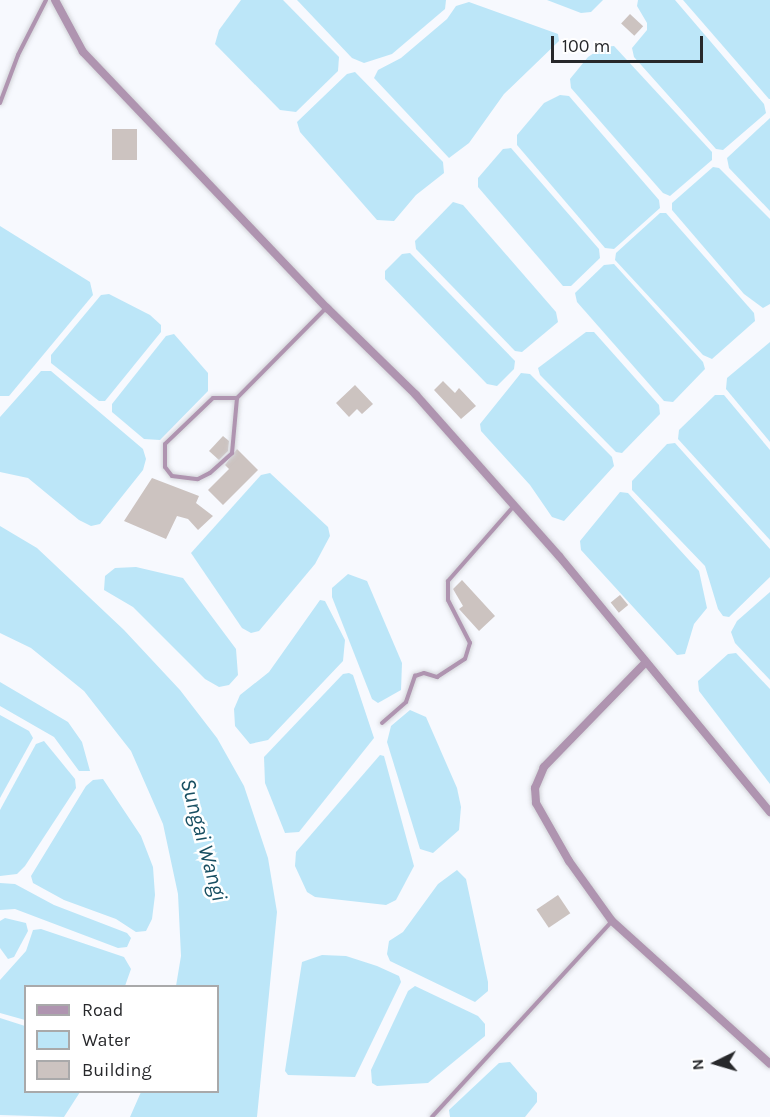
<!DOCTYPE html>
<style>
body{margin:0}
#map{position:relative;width:770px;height:1117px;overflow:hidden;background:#f7f9fe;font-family:Karla,sans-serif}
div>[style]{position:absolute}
.water>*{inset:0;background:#bce6f8}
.building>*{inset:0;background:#ccc3c0;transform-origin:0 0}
.roads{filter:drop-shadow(0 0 2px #d2d3d8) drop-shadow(0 0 2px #d2d3d8)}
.service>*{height:4px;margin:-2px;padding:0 2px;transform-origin:2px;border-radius:2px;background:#af94b0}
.minor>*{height:8px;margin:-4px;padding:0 4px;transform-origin:4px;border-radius:4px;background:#af94b0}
span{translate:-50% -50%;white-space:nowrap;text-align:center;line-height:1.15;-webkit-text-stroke:5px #fff;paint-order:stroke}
.water-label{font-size:22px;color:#184f62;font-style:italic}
.legend{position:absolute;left:24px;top:985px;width:195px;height:108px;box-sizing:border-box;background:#fff;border:2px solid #a9a9aa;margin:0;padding:8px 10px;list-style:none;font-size:18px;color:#27282b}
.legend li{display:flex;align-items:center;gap:12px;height:30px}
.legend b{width:30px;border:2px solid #a9a9aa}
.north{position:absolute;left:686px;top:1033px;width:60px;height:60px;-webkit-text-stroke:4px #fff;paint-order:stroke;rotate:265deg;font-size:16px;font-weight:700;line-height:24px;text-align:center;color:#27282b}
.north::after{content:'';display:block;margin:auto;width:21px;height:27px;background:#27282b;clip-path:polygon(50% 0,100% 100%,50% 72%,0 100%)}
.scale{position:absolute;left:551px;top:36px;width:152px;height:27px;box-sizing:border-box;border:3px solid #27282b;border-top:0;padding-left:8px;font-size:18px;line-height:21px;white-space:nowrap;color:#27282b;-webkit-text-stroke:4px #fff;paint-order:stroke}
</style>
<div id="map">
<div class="water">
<div style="clip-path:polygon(241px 0,283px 0,339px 57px,338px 71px,296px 112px,280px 110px,215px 44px,219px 30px)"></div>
<div style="clip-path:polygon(297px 0,446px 0,445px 9px,392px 54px,364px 63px,352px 58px)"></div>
<div style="clip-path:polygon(547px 0,603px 0,591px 12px,581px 13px)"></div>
<div style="clip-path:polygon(638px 0,675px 0,764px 104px,766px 113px,723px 150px,716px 149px,634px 57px,632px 48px,647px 30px,647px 23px,637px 6px)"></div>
<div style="clip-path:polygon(683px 0,770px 0,770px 99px,769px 99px)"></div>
<div style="clip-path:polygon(469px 2px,558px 34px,559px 41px,504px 94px,469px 143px,449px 158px,374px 78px,378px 70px,401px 58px,447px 19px,456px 6px)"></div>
<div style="clip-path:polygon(614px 46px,712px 152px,712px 160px,670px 196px,663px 193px,571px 88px,570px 79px,588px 57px,603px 47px)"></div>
<div style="clip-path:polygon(355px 72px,443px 162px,444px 173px,416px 195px,394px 221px,377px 220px,300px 132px,297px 122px,347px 74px)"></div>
<div style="clip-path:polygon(560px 95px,569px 96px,659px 200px,660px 208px,614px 249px,605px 248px,517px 145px,517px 135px,544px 103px)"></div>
<div style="clip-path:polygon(770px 118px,770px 211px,729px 168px,727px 158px)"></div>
<div style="clip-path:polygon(511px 148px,599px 249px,600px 258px,571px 286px,563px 286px,478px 187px,478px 178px,503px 149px)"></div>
<div style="clip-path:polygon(713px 167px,719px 168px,770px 219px,770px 304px,763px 308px,744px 294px,672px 210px,672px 203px)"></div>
<div style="clip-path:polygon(453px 202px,463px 205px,556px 312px,558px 322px,522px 352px,515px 351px,416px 249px,415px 241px)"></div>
<div style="clip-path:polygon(660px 213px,666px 213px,754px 313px,755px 321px,712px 359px,703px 355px,615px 260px,616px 253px)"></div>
<div style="clip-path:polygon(0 226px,90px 282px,93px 295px,9px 396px,0 396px)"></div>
<div style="clip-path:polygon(410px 253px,515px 361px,514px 369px,497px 386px,487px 384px,385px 279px,385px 271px,402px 254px)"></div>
<div style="clip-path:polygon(614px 264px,703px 362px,705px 369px,673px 402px,664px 401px,577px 302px,575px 293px,604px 265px)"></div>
<div style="clip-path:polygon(109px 294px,150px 315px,161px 325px,161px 332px,105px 401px,99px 401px,51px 363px,51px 355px,101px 295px)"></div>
<div style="clip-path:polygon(586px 332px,594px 332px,659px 405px,660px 414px,622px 453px,616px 452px,540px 375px,538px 368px)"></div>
<div style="clip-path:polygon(174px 334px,208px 373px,208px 391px,160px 440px,144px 439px,112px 412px,112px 404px,166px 336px)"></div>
<div style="clip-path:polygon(770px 342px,770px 442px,726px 389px,727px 378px)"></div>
<div style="clip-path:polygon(41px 371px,51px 371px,143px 449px,146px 459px,143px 470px,100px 524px,91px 526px,79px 520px,28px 478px,0 472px,0 417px)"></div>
<div style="clip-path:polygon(521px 373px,530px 374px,612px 457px,614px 466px,564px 521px,552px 517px,530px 485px,481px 431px,480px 424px)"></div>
<div style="clip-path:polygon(715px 395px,724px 395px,770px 450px,770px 540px,678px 439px,679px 430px)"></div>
<div style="clip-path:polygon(675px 443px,770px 549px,770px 577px,729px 617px,723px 616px,718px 609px,705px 566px,632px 490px,632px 481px,667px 444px)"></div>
<div style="clip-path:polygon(270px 473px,328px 527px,330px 536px,315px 564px,259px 631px,251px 633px,242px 628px,191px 553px,261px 475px)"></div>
<div style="clip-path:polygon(620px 492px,628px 493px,699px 571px,707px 608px,694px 624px,685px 654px,677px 655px,581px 550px,580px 541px)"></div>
<div style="clip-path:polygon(0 526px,37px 548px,124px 630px,180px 690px,217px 738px,244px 786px,268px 858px,277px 912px,257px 1117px,130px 1117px,141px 1092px,218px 1092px,218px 986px,176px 986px,181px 956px,178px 894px,163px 824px,131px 751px,84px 691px,31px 648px,0 633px)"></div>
<div style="clip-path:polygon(136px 567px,183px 578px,236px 649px,238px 675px,229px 685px,219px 687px,205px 679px,133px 607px,104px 590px,105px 576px,115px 568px)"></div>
<div style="clip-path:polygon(348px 574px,367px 581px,402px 663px,401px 690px,378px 703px,372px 699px,332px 597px,332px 588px)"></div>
<div style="clip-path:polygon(770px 592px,770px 680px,735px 643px,731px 632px,737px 621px)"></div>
<div style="clip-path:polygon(320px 600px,325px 601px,345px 640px,343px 661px,268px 740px,250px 744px,235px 726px,234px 709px,240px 695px,269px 672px)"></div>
<div style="clip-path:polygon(736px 653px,770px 689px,770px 784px,699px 691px,698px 681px,728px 654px)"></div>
<div style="clip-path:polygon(349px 673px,353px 675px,374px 738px,299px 832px,285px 833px,265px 783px,264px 757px,343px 674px)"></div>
<div style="clip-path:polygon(0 682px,68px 722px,82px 742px,90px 771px,79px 771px,54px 737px,0 706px)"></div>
<div style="clip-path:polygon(410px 710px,426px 717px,457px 788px,461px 807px,459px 830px,433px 853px,420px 849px,387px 742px,391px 726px)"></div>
<div style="clip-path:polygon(0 715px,29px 731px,33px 738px,0 798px)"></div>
<div style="clip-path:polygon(44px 741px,75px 779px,76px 788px,25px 866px,17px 874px,0 876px,0 810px,36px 744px)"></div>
<div style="clip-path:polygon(380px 755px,384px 756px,414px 866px,396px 900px,386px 905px,315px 897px,307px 892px,295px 866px,296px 852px)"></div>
<div style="clip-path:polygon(103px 779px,141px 836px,153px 867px,155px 895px,152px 919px,146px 931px,136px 932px,116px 919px,64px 900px,33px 883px,31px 876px,86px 786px,93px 780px)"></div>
<div style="clip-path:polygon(457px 870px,466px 879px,488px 982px,488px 991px,475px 1002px,390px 961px,387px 954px,389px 941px,403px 932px,438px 884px)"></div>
<div style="clip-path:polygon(0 883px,15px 884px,54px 905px,127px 933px,131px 938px,127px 947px,118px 948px,15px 909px,0 910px)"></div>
<div style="clip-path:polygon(5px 918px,26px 923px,28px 931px,14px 957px,8px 959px,0 948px,0 921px)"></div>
<div style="clip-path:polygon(41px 929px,124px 957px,131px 969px,125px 986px,26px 986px,25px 1020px,0 1013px,0 980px,26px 951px,33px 930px)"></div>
<div style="clip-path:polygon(322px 955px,346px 956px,377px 966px,399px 976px,401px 982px,355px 1077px,288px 1075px,285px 1071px,302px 962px)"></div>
<div style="clip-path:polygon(415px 986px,478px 1016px,485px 1024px,485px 1036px,428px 1083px,377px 1086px,372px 1083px,371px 1070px,408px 991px)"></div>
<div style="clip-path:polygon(0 1018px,25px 1026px,26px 1092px,80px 1092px,64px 1117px,0 1115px)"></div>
<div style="clip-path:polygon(510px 1062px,537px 1093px,537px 1102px,525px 1117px,450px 1117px,449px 1110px,499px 1063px)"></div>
</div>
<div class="building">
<div style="left:630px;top:14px;width:18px;height:13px;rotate:43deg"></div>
<div style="left:112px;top:129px;width:25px;height:31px"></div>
<div style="clip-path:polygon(443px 381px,455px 393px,459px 388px,476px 406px,461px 419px,434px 390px)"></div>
<div style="clip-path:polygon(355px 385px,373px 404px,362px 414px,357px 409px,349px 417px,336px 403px)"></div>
<div style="clip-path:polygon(223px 436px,229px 441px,228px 451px,219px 460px,209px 451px)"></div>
<div style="clip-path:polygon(237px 449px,258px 470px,223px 505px,208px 490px,229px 469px,225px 465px)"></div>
<div style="clip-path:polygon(152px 478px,199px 496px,196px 503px,213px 516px,198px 530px,188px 519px,177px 516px,166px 539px,124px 521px)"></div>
<div style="clip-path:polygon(462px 580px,495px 616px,479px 631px,459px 609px,463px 606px,453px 589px)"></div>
<div style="left:620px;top:595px;width:13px;height:12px;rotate:51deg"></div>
<div style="left:558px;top:895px;width:22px;height:26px;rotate:56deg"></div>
</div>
<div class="roads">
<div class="service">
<div style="left:0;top:103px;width:51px;rotate:-69.4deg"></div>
<div style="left:18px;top:55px;width:62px;rotate:-63deg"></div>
<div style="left:237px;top:398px;width:24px;rotate:180deg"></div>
<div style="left:213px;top:398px;width:66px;rotate:136.2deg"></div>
<div style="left:165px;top:444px;width:23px;rotate:90deg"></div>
<div style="left:165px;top:467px;width:11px;rotate:52deg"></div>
<div style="left:172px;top:476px;width:26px;rotate:7deg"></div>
<div style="left:198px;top:479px;width:13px;rotate:-27deg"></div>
<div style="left:210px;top:473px;width:30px;rotate:-42deg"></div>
<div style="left:232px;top:453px;width:55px;rotate:-84.8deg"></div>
<div style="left:237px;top:398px;width:125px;rotate:-45.3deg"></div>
<div style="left:382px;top:723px;width:32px;rotate:-41deg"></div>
<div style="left:406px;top:702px;width:28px;rotate:-71deg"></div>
<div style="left:415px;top:676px;width:9px;rotate:-18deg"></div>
<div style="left:424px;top:673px;width:14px;rotate:17deg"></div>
<div style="left:437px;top:677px;width:33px;rotate:-33deg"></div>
<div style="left:465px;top:659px;width:17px;rotate:-73deg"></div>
<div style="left:470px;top:643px;width:48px;rotate:-117.1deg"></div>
<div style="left:448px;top:600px;width:19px;rotate:-90deg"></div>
<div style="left:448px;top:581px;width:100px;rotate:-48.7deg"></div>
<div style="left:432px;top:1117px;width:266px;rotate:-47.4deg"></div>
</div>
<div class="minor">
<div style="left:55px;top:0;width:59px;rotate:61.7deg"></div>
<div style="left:83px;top:52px;width:354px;rotate:46.4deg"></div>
<div style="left:327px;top:308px;width:124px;rotate:44.3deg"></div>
<div style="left:416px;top:395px;width:215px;rotate:48.4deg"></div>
<div style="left:559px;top:556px;width:332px;rotate:50.5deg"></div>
<div style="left:644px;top:664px;width:144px;rotate:134.2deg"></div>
<div style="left:544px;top:767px;width:23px;rotate:113deg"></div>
<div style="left:535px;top:788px;width:15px;rotate:86deg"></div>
<div style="left:536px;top:803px;width:67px;rotate:60.4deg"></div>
<div style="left:569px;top:861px;width:74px;rotate:54.4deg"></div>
<div style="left:612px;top:921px;width:213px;rotate:42.1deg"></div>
</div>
</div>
<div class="water-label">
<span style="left:203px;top:840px;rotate:75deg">Sungai Wangi</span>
</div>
<ul class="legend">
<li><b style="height:8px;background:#af94b0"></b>Road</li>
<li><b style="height:16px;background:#bce6f8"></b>Water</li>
<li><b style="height:16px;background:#ccc3c0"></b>Building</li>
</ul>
<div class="north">N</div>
<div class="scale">100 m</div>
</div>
